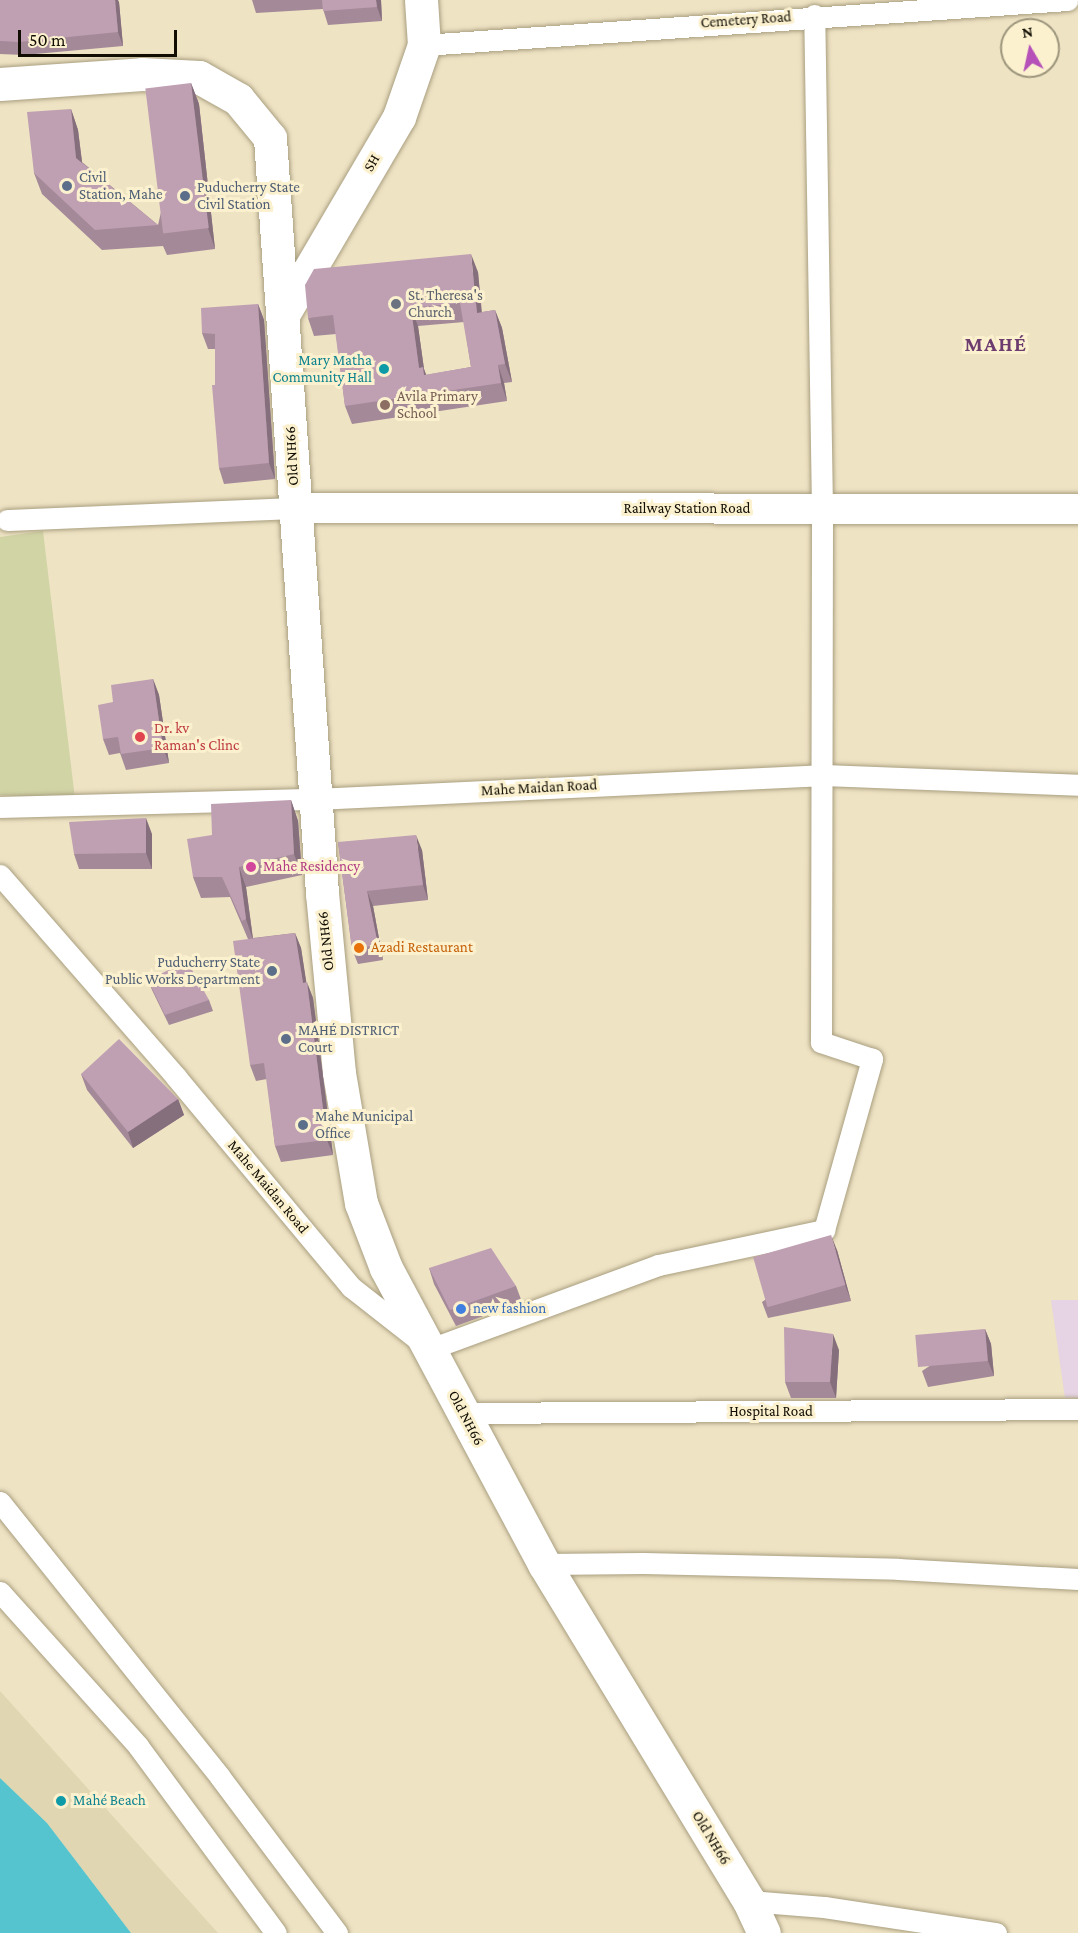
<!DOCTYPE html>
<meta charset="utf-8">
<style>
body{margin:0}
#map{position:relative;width:1078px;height:1933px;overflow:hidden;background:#eee3c3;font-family:"Crimson Pro",serif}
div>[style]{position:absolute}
.medical>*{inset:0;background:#e6d3e3}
.green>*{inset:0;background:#d1d4a5}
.sand>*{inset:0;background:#e0d6b1}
.water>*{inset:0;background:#55c4cf}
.roads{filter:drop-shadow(0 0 2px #a99f80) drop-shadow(0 0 2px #a99f80)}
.street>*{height:21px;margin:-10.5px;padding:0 10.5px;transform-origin:10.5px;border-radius:10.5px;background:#fff}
.secondary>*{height:30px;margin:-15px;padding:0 15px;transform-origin:15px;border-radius:15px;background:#fff}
.primary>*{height:33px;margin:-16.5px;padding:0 16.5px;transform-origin:16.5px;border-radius:16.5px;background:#fff}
.wall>*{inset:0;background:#a48999}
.shaded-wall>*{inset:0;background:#866f7d}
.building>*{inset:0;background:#bf9fb2;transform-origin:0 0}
.dots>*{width:16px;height:16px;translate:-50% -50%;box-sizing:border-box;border:3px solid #fbf1cf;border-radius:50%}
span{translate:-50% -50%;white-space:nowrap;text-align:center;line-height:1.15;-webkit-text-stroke:6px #fbf1cf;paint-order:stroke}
.street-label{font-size:15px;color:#110d03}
.service-label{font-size:15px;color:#4e5e75}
.left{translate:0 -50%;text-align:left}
.right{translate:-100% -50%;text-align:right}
.worship-label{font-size:15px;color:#5b616d}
.culture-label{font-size:15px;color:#0d838f}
.education-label{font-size:15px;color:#785e54}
.health-label{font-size:15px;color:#be3a42}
.hotel-label{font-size:15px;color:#b23c85}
.food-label{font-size:15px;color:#c56008}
.shop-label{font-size:15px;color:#366cbe}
.district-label{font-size:21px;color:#6e3d6f;font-weight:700;letter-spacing:1.5px}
.north{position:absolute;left:1000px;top:18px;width:60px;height:60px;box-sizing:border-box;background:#fbf1cf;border:2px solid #9d967d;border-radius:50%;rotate:351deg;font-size:16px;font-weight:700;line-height:24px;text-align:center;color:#110d03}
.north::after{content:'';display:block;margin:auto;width:21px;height:27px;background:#b551b8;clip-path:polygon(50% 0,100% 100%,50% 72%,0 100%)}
.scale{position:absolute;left:18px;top:30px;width:159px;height:27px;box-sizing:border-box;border:3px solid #110d03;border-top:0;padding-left:8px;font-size:18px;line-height:21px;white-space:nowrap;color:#110d03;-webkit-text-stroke:4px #fbf1cf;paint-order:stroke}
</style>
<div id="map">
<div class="medical">
<div style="clip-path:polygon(1051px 1300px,1078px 1300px,1078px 1398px,1065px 1398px)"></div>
</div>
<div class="green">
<div style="clip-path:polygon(43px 531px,75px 799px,0 795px,0 537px)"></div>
</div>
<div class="sand">
<div style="clip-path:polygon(0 1691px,218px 1933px,131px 1933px,47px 1823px,0 1778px)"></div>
</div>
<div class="water">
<div style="clip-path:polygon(0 1778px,47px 1823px,131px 1933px,0 1933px)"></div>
</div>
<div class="roads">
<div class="street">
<div style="left:424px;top:45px;width:645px;rotate:-4deg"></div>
<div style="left:7px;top:520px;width:288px;rotate:-2.4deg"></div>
<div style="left:0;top:807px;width:315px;rotate:-1.5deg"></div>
<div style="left:315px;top:799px;width:509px;rotate:-2.7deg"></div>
<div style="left:823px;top:775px;width:255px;rotate:2.2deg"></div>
<div style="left:0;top:875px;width:268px;rotate:48.9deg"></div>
<div style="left:176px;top:1077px;width:273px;rotate:50.2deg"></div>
<div style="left:351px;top:1287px;width:100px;rotate:38.1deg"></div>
<div style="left:430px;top:1349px;width:243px;rotate:-20.2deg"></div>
<div style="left:658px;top:1265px;width:170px;rotate:-11.9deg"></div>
<div style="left:824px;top:1230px;width:178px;rotate:-74.3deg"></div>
<div style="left:872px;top:1059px;width:54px;rotate:-161.6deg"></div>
<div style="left:821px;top:1042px;width:533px;rotate:-89.89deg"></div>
<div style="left:822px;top:509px;width:494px;rotate:-90.9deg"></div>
<div style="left:464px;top:1413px;width:614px;rotate:-0.37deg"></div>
<div style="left:0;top:1502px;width:352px;rotate:51.3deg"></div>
<div style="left:220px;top:1777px;width:195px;rotate:53.1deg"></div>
<div style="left:544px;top:1564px;width:99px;rotate:-0.6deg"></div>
<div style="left:643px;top:1563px;width:255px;rotate:1.3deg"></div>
<div style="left:898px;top:1569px;width:180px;rotate:3.2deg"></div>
<div style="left:0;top:1592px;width:207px;rotate:48.1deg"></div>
<div style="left:138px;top:1746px;width:232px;rotate:53.6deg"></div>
<div style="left:749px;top:1901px;width:75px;rotate:4.6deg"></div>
<div style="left:824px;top:1907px;width:174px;rotate:8.6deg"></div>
</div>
<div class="secondary">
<div style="left:295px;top:508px;width:783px;rotate:0.07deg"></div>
</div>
<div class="primary">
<div style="left:0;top:84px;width:142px;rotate:-4deg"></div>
<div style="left:142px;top:74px;width:57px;rotate:3deg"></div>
<div style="left:199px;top:77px;width:45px;rotate:29.4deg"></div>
<div style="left:238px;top:99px;width:50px;rotate:50.6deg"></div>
<div style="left:270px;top:138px;width:757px;rotate:86.06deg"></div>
<div style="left:322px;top:893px;width:181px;rotate:84.6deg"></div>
<div style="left:339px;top:1073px;width:132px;rotate:80.4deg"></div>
<div style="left:361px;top:1203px;width:70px;rotate:69deg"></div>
<div style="left:386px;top:1268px;width:336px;rotate:61.9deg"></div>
<div style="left:544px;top:1564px;width:394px;rotate:58.7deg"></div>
<div style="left:749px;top:1901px;width:35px;rotate:65deg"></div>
<div style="left:284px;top:313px;width:227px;rotate:-59.6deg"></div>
<div style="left:399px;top:117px;width:76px;rotate:-70.9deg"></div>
<div style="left:424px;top:45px;width:45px;rotate:-93.8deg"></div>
</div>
</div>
<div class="wall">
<div style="clip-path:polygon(0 0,119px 2px,123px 46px,24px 55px,0 54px)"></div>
<div style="clip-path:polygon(252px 0,381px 0,382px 21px,328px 25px,323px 9px,256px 13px)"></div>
<div style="clip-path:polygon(191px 83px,199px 104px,215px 249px,167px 255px,163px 246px,102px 250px,42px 194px,34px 173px,71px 109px,78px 130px,82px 162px,158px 225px)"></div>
<div style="clip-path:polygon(evenodd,478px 272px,482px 312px,495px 310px,502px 328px,512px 382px,504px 383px,507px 401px,352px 424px,345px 406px,336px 334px,314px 336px,308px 318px,478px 272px,464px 322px,471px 367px,426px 375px,424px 369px,418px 326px,464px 322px)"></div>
<div style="clip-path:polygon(258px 304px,264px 320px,275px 479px,224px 484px,219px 468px,215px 349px,208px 349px,202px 333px)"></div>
<div style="clip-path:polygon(153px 679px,159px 695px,169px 763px,126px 770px,120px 753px,109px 755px,103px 739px,113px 702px)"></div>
<div style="clip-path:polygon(291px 800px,298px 821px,302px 875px,246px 887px,253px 938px,295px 933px,301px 948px,306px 982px,313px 998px,333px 1155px,281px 1162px,275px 1146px,267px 1079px,256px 1081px,250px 1065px,248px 939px,230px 897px,201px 898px,193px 877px,212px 835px)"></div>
<div style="clip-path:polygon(152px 834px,152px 869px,79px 869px,74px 854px)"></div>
<div style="clip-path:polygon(338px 842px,422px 850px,428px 900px,373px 906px,383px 960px,358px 964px,352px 949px)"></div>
<div style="clip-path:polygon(148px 980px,209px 1000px,213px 1011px,169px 1025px,152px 990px)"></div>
<div style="clip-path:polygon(81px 1074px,178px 1099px,184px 1115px,133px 1148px,87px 1090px)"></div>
<div style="clip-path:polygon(837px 1250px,851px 1301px,768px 1318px,762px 1302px)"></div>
<div style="clip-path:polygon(429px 1268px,516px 1286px,522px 1302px,456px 1326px,434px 1284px)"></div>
<div style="clip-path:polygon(985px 1329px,991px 1344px,994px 1376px,928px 1387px,922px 1371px)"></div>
<div style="clip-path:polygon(839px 1350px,836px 1398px,791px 1398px,785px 1382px)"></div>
</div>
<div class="shaded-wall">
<div style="clip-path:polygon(115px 0,118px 0,119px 2px,123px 46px,118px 32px)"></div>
<div style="clip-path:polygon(376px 0,381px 0,382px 21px,377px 7px)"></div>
<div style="clip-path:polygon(191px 83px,199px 104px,215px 249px,208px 228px)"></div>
<div style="clip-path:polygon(71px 109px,78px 130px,84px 178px,76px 158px)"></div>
<div style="clip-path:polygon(471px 254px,478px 272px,483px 331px,477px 313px)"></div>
<div style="clip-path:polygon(258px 304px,264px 320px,275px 479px,269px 463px)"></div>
<div style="clip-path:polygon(411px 308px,418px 326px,424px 369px,430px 385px,419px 368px)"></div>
<div style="clip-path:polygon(495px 310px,502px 328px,512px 382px,505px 364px)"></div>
<div style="clip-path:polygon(498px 365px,504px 383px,507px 401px,501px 383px)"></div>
<div style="clip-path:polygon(153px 679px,159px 695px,169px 763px,163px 748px)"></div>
<div style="clip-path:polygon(291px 800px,298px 821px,302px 875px,294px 854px)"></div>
<div style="clip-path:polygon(146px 818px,152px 834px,152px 869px,146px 853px)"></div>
<div style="clip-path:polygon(416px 835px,422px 850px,428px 900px,423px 885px)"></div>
<div style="clip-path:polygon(239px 867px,246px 887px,253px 940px,246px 919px)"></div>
<div style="clip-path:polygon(367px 891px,373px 906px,383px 960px,378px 945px)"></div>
<div style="clip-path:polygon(295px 933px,301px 948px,309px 999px,303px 983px)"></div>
<div style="clip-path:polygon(307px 982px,313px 998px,333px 1155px,327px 1140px)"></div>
<div style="clip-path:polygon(178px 1099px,184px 1115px,133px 1148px,128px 1132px)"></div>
<div style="clip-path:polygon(831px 1235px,837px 1250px,851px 1301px,845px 1285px)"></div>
<div style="clip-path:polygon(985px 1329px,991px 1344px,994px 1376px,988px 1361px)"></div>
<div style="clip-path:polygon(833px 1334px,839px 1350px,836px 1398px,830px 1382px)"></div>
</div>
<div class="building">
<div style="clip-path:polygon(0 0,115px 0,118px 32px,19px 42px,0 41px)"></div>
<div style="clip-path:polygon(322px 0,376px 0,377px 7px,323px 11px)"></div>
<div style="left:191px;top:83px;width:146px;height:46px;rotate:83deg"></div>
<div style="clip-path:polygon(71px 109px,76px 158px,158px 225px,95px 230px,34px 173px,27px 112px)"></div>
<div style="clip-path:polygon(evenodd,471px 254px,477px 313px,495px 310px,505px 364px,498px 365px,501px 383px,345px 406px,333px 315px,308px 318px,305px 285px,314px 269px,471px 254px,460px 303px,471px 367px,424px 375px,423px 367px,419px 368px,411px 308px,460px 303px)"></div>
<div style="clip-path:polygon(258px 304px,269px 463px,219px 468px,212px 385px,215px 385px,215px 334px,202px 333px,201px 308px)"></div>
<div style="clip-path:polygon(153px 679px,163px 748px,121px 754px,118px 737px,103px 739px,98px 705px,113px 702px,111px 685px)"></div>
<div style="clip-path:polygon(291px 800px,294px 854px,239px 867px,246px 919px,242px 921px,222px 877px,193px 877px,187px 839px,212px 835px,211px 804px)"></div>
<div style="clip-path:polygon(146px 818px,146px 853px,74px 854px,69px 822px)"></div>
<div style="clip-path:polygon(416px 835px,423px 885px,367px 891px,378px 945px,352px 949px,338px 842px)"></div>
<div style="clip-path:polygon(295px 933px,303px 983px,307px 982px,327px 1140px,275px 1146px,264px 1063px,250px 1065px,233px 941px)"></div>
<div style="clip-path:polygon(187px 961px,209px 1000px,165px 1015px,148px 980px)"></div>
<div style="clip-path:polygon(119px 1039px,178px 1099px,128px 1132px,81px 1074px)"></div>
<div style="left:831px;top:1235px;width:52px;height:81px;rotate:74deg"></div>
<div style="clip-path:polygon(491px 1248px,516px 1286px,450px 1310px,429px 1268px)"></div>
<div style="clip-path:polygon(784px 1327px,833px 1334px,830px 1382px,785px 1382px)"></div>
<div style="left:985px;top:1329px;width:32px;height:70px;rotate:85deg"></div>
</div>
<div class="dots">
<div style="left:67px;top:186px;background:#5c6f8a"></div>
<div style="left:185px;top:196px;background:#5c6f8a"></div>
<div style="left:396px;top:304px;background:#6b7280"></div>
<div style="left:384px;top:369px;background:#0f9aa8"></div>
<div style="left:385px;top:405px;background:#8d6e63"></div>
<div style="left:140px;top:737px;background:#e0444e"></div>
<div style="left:251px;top:867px;background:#d1479c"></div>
<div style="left:359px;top:948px;background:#e8710a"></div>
<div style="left:272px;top:971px;background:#5c6f8a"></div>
<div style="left:286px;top:1039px;background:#5c6f8a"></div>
<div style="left:303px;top:1125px;background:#5c6f8a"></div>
<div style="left:461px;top:1309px;background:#3f7fe0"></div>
<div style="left:61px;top:1801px;background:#0f9aa8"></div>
</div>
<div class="street-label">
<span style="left:746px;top:20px;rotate:-4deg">Cemetery Road</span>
<span style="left:372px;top:163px;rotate:-60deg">SH</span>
<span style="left:292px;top:456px;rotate:-93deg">Old NH66</span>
<span style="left:687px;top:509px">Railway Station Road</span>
<span style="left:539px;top:788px;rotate:-3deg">Mahe Maidan Road</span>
<span style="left:326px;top:941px;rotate:-96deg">Old NH66</span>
<span style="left:268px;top:1187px;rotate:50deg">Mahe Maidan Road</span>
<span style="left:771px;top:1412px">Hospital Road</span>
<span style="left:466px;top:1418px;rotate:62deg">Old NH66</span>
<span style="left:711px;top:1838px;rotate:59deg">Old NH66</span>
</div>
<div class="service-label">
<span class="left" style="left:79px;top:186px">Civil<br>Station, Mahe</span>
<span class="left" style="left:197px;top:196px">Puducherry State<br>Civil Station</span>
<span class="right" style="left:260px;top:971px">Puducherry State<br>Public Works Department</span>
<span class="left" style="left:298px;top:1039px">MAHÉ DISTRICT<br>Court</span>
<span class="left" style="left:315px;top:1125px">Mahe Municipal<br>Office</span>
</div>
<div class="worship-label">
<span class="left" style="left:408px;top:304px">St. Theresa's<br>Church</span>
</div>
<div class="culture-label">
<span class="right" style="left:372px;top:369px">Mary Matha<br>Community Hall</span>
<span class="left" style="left:73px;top:1801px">Mahé Beach</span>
</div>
<div class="education-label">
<span class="left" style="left:397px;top:405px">Avila Primary<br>School</span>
</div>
<div class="health-label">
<span class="left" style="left:154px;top:737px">Dr. kv<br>Raman's Clinc</span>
</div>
<div class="hotel-label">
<span class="left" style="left:263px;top:867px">Mahe Residency</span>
</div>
<div class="food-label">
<span class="left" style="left:371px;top:948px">Azadi Restaurant</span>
</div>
<div class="shop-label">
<span class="left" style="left:473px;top:1309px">new fashion</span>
</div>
<div class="district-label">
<span style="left:996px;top:344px">MAHÉ</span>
</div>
<div class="north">N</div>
<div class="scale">50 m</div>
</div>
